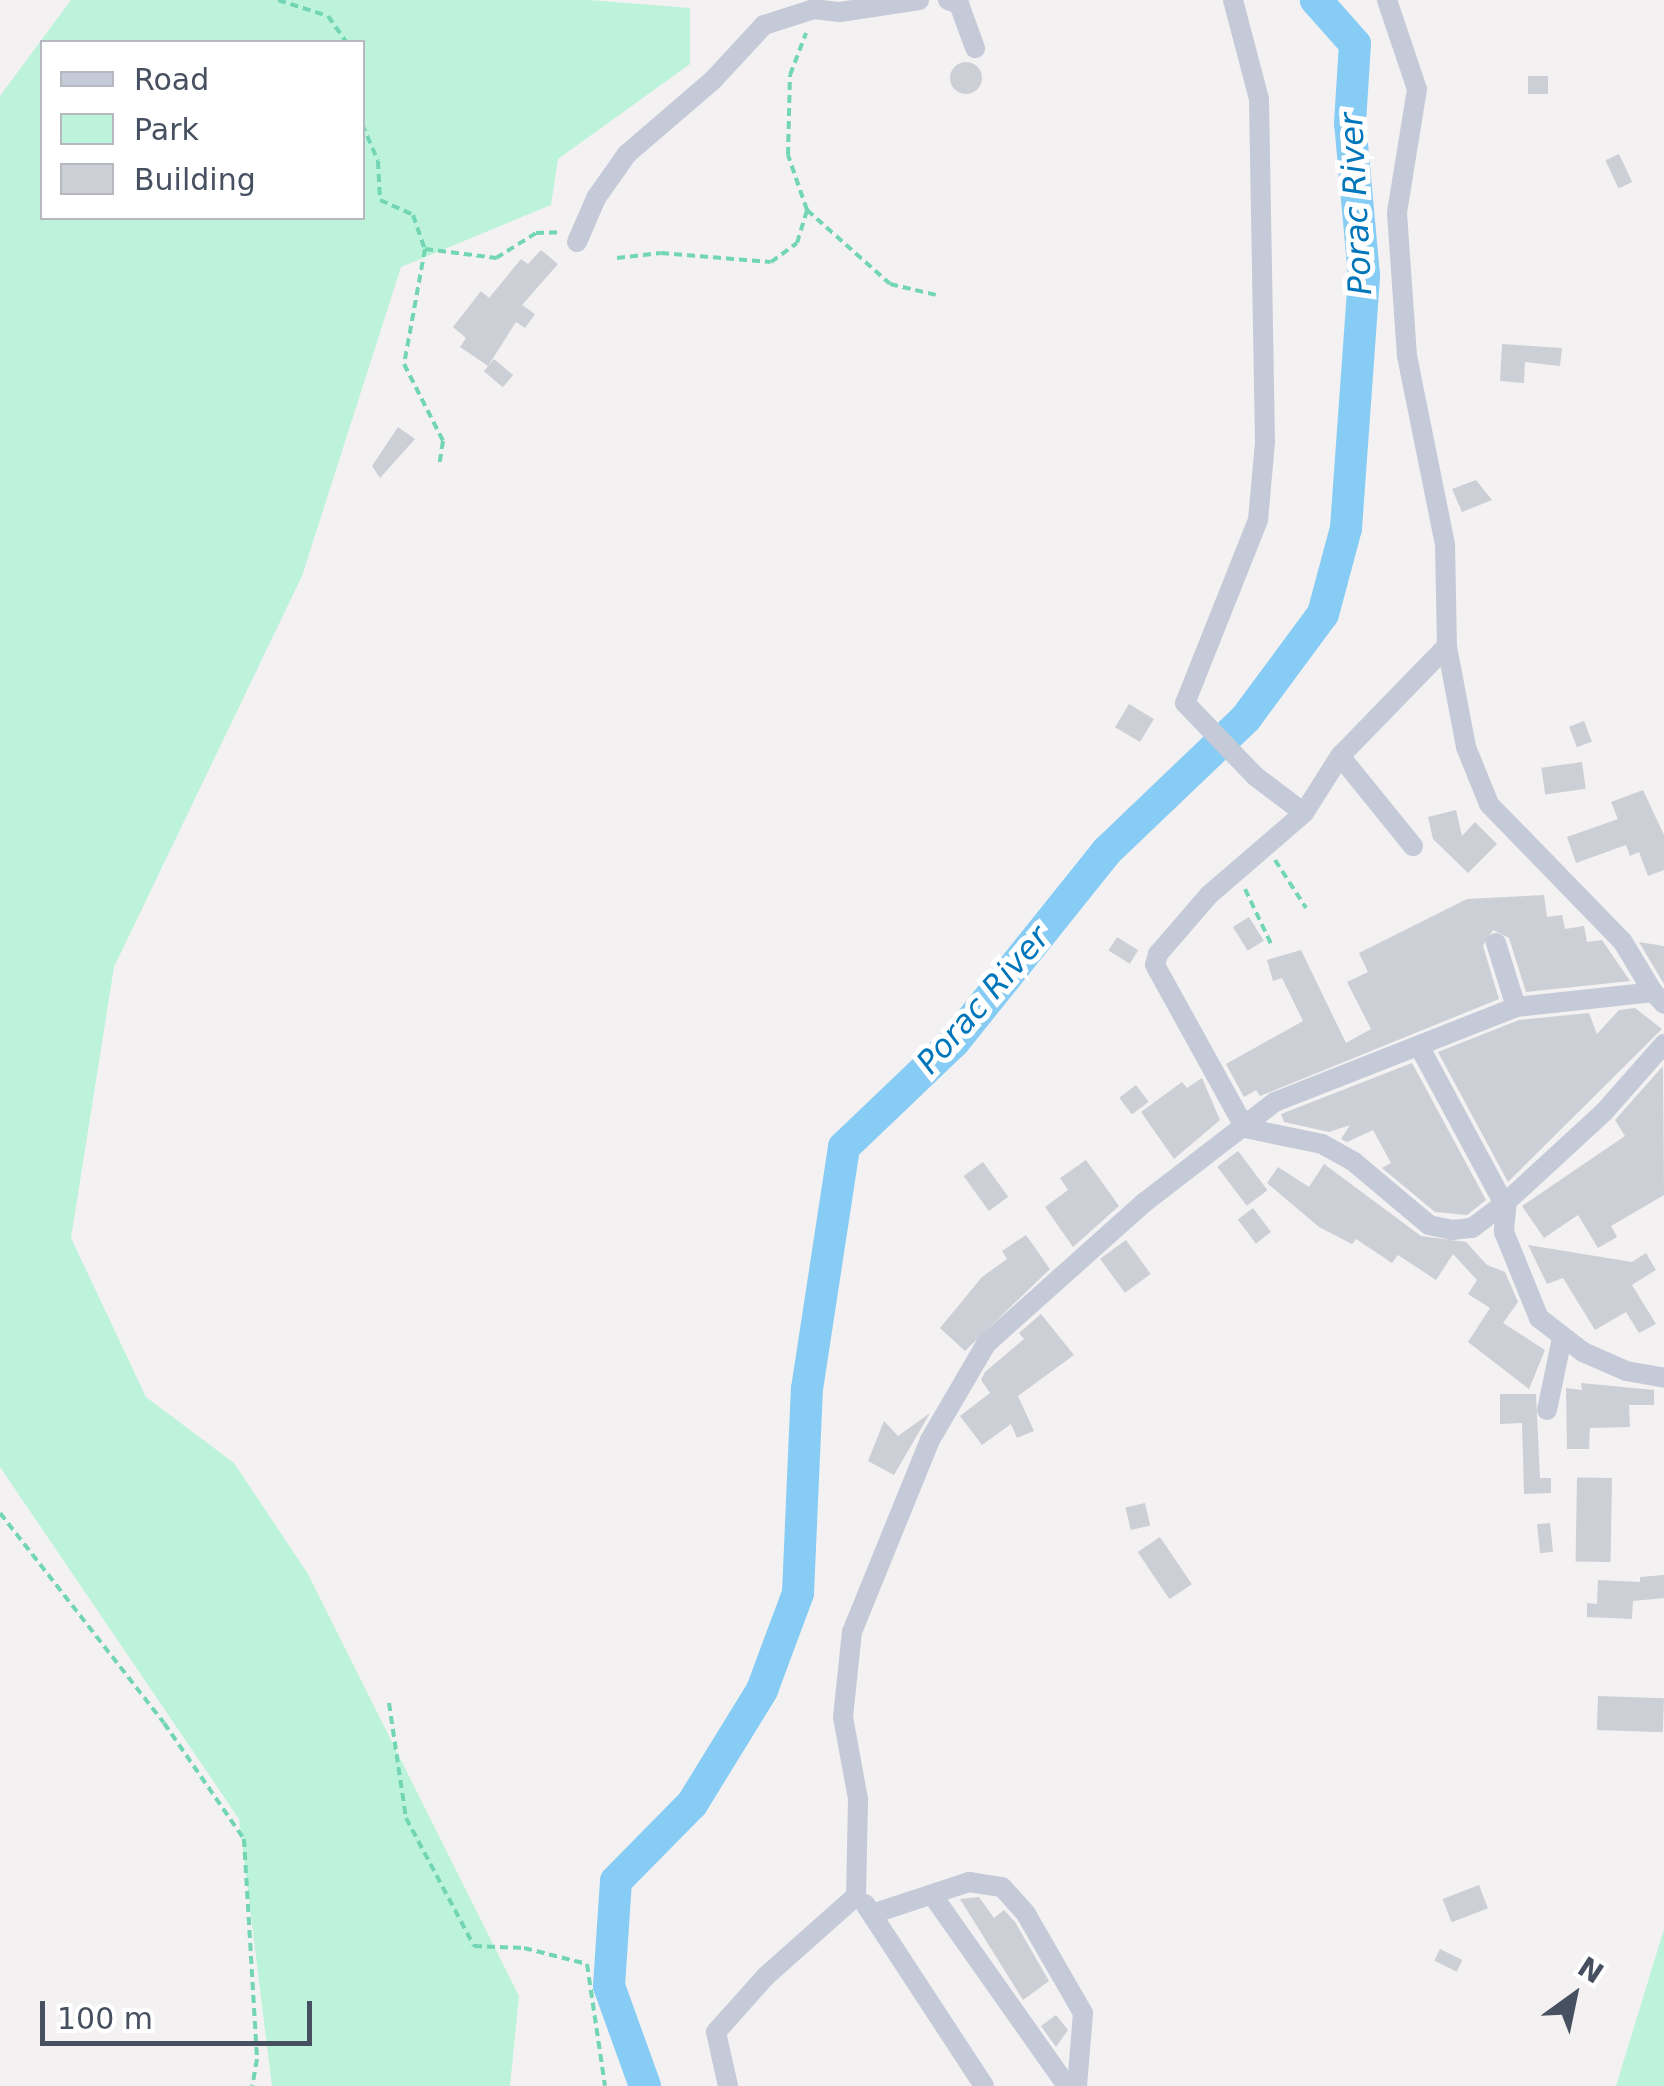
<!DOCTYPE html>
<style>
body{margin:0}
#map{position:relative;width:1664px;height:2086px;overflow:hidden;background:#f3f1f1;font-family:"DejaVu Sans",sans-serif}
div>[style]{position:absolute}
.green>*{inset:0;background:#bdf3db}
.river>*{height:32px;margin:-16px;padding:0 16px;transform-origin:16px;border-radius:16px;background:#86ccf4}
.building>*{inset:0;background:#cdcfd6;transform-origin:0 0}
.round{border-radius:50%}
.path>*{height:4px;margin-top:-2px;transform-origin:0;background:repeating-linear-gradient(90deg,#72d5b4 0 8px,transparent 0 13px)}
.minor>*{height:20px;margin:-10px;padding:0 10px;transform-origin:10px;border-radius:10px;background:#c4cad7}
span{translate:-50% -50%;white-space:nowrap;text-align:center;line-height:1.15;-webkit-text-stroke:10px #fff;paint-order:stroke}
.water-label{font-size:32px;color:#0076ba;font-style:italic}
.legend{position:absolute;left:40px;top:40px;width:325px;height:180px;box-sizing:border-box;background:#fff;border:2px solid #b5b9bf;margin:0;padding:12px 18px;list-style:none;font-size:30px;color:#475060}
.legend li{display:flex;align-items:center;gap:20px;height:50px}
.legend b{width:50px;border:2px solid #b5b9bf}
.north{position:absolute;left:1524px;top:1946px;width:100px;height:100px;-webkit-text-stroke:8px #fff;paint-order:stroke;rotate:33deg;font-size:28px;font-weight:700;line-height:40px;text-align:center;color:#475060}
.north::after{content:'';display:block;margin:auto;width:35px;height:45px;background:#475060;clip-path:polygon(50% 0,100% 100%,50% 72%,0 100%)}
.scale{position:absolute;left:40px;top:2001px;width:272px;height:45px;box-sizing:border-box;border:5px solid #475060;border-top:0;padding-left:12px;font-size:30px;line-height:35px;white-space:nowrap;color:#475060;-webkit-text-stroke:8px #fff;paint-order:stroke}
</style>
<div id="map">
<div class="green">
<div style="clip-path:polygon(evenodd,71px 0,589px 0,690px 8px,690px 64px,558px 159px,551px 205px,401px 267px,302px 576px,114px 967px,71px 1238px,146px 1397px,234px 1463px,308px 1574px,519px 1996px,510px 2086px,272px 2086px,239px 1819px,0 1467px,0 96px,71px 0,362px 42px,362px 218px,42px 218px,42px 42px,362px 42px)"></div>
<div style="clip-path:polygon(1664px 1929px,1664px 2086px,1616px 2086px)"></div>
</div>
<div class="river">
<div style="left:645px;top:2086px;width:106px;rotate:-109.8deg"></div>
<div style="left:609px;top:1986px;width:105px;rotate:-86.2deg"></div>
<div style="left:616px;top:1881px;width:108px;rotate:-45.4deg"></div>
<div style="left:692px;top:1804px;width:134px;rotate:-58.4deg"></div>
<div style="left:762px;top:1690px;width:103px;rotate:-69.6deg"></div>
<div style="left:798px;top:1593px;width:204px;rotate:-87.5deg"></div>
<div style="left:807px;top:1389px;width:245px;rotate:-81.3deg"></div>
<div style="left:844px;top:1147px;width:152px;rotate:-43.7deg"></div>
<div style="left:954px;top:1042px;width:245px;rotate:-51.3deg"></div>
<div style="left:1107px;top:851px;width:192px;rotate:-43.7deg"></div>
<div style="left:1246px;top:718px;width:129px;rotate:-53.5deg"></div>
<div style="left:1323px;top:614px;width:89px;rotate:-75deg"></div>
<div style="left:1346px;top:528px;width:253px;rotate:-85.9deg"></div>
<div style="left:1364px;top:276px;width:154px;rotate:-95.2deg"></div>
<div style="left:1350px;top:123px;width:79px;rotate:-86.4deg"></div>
<div style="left:1355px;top:44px;width:59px;rotate:-131.6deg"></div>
</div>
<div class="building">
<div class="round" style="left:950px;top:62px;width:32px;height:32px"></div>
<div style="left:1528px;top:76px;width:20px;height:18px"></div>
<div style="left:1619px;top:154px;width:31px;height:15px;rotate:65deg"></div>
<div style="clip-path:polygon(541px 250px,558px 264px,522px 305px,535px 314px,525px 328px,516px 322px,488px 366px,460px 347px,466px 338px,453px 327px,481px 291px,489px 298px,521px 259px,528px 264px)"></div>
<div style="clip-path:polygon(1502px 344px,1562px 348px,1560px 366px,1525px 362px,1524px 383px,1500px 381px)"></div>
<div style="left:494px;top:359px;width:25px;height:16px;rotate:40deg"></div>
<div style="clip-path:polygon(398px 427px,415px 439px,380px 478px,372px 466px)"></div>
<div style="clip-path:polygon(1476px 480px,1492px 500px,1462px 512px,1452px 489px)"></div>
<div style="left:1129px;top:704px;width:29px;height:27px;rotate:31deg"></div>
<div style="left:1584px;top:721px;width:22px;height:16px;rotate:69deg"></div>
<div style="left:1582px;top:762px;width:27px;height:41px;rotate:82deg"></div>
<div style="clip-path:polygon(1643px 790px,1664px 835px,1664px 870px,1648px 876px,1639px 852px,1630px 856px,1626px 845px,1576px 863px,1567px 837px,1618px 819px,1611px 802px)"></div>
<div style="clip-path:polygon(1456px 810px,1462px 836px,1475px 822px,1497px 844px,1468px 873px,1433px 839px,1428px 817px)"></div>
<div style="clip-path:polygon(1544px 895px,1547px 917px,1562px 915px,1565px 929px,1584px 926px,1587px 942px,1602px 940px,1630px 981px,1526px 992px,1509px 938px,1493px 930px,1483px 946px,1499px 999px,1260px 1096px,1256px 1090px,1244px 1097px,1226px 1064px,1303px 1021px,1282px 978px,1273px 981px,1267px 960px,1301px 950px,1346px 1043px,1371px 1029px,1347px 982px,1368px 972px,1359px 953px,1467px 899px)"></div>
<div style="left:1249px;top:917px;width:28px;height:19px;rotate:58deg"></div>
<div style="left:1117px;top:937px;width:25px;height:16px;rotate:32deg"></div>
<div style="clip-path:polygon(1639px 942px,1664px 946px,1664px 984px)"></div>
<div style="clip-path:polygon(1635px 1008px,1662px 1029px,1508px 1182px,1438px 1052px,1519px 1020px,1589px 1013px,1597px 1034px,1619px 1010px)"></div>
<div style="clip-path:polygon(1412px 1063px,1486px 1200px,1467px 1215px,1435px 1212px,1382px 1168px,1391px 1163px,1373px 1130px,1347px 1142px,1341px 1139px,1350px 1125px,1329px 1132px,1284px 1122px,1281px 1114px)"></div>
<div style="clip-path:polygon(1663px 1066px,1664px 1195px,1611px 1226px,1617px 1237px,1598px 1248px,1578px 1215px,1544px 1238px,1522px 1206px,1625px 1136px,1615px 1120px)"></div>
<div style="clip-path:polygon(1202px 1078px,1220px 1120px,1174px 1159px,1141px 1112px,1182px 1082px,1187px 1088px)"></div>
<div style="left:1136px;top:1085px;width:21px;height:21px;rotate:53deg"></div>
<div style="left:1238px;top:1151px;width:49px;height:26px;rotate:53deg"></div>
<div style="clip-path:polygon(1086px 1160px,1119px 1206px,1073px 1247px,1045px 1207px,1068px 1190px,1060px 1178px)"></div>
<div style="left:983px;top:1162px;width:43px;height:24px;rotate:54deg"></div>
<div style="clip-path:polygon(1324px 1164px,1421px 1236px,1466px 1242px,1487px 1265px,1505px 1272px,1518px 1302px,1503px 1323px,1545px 1350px,1529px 1389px,1468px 1342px,1490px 1308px,1468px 1294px,1477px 1280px,1453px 1254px,1436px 1280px,1398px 1255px,1392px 1263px,1356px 1239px,1352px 1244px,1319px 1227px,1267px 1183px,1278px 1167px,1309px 1187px)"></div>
<div style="left:1253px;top:1208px;width:30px;height:19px;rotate:53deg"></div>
<div style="clip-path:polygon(1026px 1235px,1050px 1269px,965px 1351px,940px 1328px,982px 1277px,1007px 1259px,1002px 1251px)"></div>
<div style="left:1126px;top:1240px;width:42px;height:32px;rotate:54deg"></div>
<div style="clip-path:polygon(1528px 1245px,1632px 1262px,1646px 1253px,1656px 1270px,1632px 1285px,1656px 1324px,1639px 1333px,1626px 1312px,1595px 1330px,1563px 1278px,1547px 1284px)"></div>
<div style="clip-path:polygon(1041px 1314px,1074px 1355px,1018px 1396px,1034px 1431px,1017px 1438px,1011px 1424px,982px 1445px,960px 1416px,990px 1393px,981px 1380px,985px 1372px,1024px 1339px,1019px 1333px)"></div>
<div style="clip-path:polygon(1581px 1383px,1654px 1390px,1654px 1405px,1629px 1405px,1630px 1427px,1590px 1428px,1589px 1449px,1567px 1449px,1566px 1388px,1582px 1390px)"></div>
<div style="clip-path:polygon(1500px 1394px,1536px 1394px,1540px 1478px,1551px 1478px,1551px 1493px,1524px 1494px,1522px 1423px,1500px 1424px)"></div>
<div style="clip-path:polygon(930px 1413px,894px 1475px,868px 1461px,884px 1421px,898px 1436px)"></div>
<div style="left:1612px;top:1478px;width:84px;height:35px;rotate:91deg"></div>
<div style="left:1145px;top:1503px;width:23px;height:20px;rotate:77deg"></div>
<div style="left:1550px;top:1523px;width:29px;height:13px;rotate:84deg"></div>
<div style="left:1160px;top:1537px;width:57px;height:27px;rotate:56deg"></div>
<div style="clip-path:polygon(1664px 1575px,1664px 1598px,1633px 1601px,1632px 1619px,1587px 1617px,1587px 1603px,1597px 1604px,1598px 1580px,1640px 1582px,1640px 1577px)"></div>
<div style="left:1598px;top:1696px;width:66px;height:34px;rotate:2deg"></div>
<div style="left:1479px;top:1885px;width:25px;height:39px;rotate:69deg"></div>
<div style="clip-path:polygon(979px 1897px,994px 1918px,1004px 1910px,1015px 1922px,1049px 1981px,1023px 2000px,960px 1899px)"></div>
<div style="left:1440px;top:1949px;width:25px;height:13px;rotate:26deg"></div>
<div style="clip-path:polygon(1056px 2015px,1068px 2030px,1056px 2047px,1041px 2026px)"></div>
</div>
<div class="path">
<div style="left:278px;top:0;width:52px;rotate:17.7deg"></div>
<div style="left:328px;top:16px;width:32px;rotate:55deg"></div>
<div style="left:362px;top:124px;width:40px;rotate:66.6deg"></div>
<div style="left:378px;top:161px;width:39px;rotate:87deg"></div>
<div style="left:380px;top:200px;width:36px;rotate:24deg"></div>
<div style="left:413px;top:215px;width:36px;rotate:71deg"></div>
<div style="left:425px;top:249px;width:117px;rotate:100.3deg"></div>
<div style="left:404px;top:364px;width:86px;rotate:63.1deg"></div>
<div style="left:443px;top:441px;width:24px;rotate:99deg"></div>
<div style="left:807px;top:210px;width:111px;rotate:41.7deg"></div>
<div style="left:890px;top:284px;width:47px;rotate:13.4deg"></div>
<div style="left:425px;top:249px;width:72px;rotate:7.2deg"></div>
<div style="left:496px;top:258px;width:47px;rotate:-32deg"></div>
<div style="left:536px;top:233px;width:24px;rotate:-2deg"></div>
<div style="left:617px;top:258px;width:44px;rotate:-6.5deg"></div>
<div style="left:661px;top:253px;width:110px;rotate:4.7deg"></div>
<div style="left:771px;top:262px;width:32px;rotate:-36deg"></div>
<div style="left:797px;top:243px;width:34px;rotate:-73deg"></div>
<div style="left:807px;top:210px;width:58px;rotate:-109.1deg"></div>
<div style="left:788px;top:155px;width:80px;rotate:-88.6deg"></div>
<div style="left:790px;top:75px;width:45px;rotate:-69.1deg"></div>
<div style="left:1275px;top:860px;width:57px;rotate:57.1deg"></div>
<div style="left:1245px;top:889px;width:65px;rotate:64.6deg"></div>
<div style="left:0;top:1513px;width:266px;rotate:52deg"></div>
<div style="left:164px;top:1723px;width:141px;rotate:55.4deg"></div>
<div style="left:244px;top:1839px;width:220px;rotate:86.6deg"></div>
<div style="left:257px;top:2059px;width:27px;rotate:100deg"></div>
<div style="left:389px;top:1703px;width:116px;rotate:81.6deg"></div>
<div style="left:406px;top:1818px;width:145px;rotate:62deg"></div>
<div style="left:474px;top:1946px;width:50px;rotate:2.3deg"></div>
<div style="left:524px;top:1948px;width:65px;rotate:14.3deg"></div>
<div style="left:587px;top:1964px;width:123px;rotate:81.6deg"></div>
</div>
<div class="minor">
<div style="left:948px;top:0;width:12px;rotate:20deg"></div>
<div style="left:959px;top:4px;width:47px;rotate:70deg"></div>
<div style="left:1233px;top:0;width:102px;rotate:75.3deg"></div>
<div style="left:1259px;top:99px;width:343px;rotate:89deg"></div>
<div style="left:1265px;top:442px;width:78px;rotate:95.1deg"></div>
<div style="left:1258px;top:520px;width:197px;rotate:111.7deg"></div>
<div style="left:1185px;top:703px;width:101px;rotate:46.2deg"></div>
<div style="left:1255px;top:776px;width:61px;rotate:37.1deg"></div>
<div style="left:1387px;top:0;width:94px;rotate:71.4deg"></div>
<div style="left:1417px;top:89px;width:126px;rotate:99.2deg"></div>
<div style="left:1397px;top:213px;width:143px;rotate:86deg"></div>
<div style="left:1407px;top:356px;width:193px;rotate:78.6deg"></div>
<div style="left:1445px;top:545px;width:101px;rotate:88.9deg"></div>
<div style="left:577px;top:242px;width:48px;rotate:-66.6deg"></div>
<div style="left:596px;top:198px;width:54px;rotate:-54.8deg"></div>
<div style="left:627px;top:154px;width:113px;rotate:-40.7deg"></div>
<div style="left:713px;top:80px;width:75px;rotate:-47.2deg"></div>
<div style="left:764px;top:25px;width:52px;rotate:-17.7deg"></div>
<div style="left:814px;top:9px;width:26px;rotate:7deg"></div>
<div style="left:840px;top:12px;width:80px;rotate:-8.6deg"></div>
<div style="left:1340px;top:756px;width:116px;rotate:51deg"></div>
<div style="left:1496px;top:943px;width:67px;rotate:72.6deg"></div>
<div style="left:1653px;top:992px;width:58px;rotate:-121deg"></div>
<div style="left:1623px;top:942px;width:192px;rotate:-134.2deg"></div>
<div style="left:1489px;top:804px;width:61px;rotate:-112deg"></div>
<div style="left:1466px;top:747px;width:103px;rotate:-100.7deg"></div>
<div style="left:1447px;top:646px;width:153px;rotate:134.2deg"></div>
<div style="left:1340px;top:756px;width:67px;rotate:122.3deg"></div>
<div style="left:1304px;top:813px;width:125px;rotate:139.2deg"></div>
<div style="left:1209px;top:895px;width:78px;rotate:130.8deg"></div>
<div style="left:1158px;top:954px;width:11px;rotate:105deg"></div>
<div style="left:1155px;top:965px;width:186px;rotate:61.1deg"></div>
<div style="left:1245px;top:1128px;width:79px;rotate:11.7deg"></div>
<div style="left:1322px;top:1144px;width:37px;rotate:29deg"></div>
<div style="left:1354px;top:1162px;width:98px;rotate:40deg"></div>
<div style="left:1429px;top:1225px;width:24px;rotate:12deg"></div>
<div style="left:1452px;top:1230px;width:20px;rotate:-6deg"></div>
<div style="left:1472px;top:1228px;width:40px;rotate:-37deg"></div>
<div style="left:1504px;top:1204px;width:136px;rotate:-42.6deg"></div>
<div style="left:1604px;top:1112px;width:91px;rotate:-48.6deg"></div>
<div style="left:1419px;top:1046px;width:179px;rotate:61.7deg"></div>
<div style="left:1507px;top:1201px;width:31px;rotate:96deg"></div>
<div style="left:1504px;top:1232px;width:93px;rotate:67.9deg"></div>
<div style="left:1539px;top:1318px;width:56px;rotate:37.7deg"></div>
<div style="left:1583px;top:1352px;width:47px;rotate:23.8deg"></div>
<div style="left:1626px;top:1371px;width:39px;rotate:10deg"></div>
<div style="left:1547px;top:1410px;width:74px;rotate:-78.2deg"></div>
<div style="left:933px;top:1896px;width:232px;rotate:54.8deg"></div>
<div style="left:865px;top:1904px;width:217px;rotate:56.8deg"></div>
<div style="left:875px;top:1913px;width:99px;rotate:-18.3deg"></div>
<div style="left:969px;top:1882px;width:33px;rotate:9deg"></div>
<div style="left:1002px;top:1887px;width:36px;rotate:48deg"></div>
<div style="left:1026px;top:1914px;width:114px;rotate:60.1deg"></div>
<div style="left:1083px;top:2013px;width:73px;rotate:94.7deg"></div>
<div style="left:728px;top:2086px;width:55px;rotate:-102.5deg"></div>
<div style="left:716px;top:2032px;width:75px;rotate:-48.2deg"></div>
<div style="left:766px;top:1976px;width:120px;rotate:-41.6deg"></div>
<div style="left:856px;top:1896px;width:97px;rotate:-88.8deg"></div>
<div style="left:858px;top:1799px;width:83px;rotate:-100.4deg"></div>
<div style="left:843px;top:1717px;width:85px;rotate:-84deg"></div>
<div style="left:852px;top:1632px;width:207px;rotate:-67.9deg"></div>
<div style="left:930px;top:1440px;width:111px;rotate:-59.7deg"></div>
<div style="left:986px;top:1344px;width:213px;rotate:-41.8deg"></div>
<div style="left:1145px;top:1202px;width:164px;rotate:-37.6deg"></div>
<div style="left:1275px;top:1102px;width:259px;rotate:-21.5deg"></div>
<div style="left:1516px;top:1007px;width:138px;rotate:-6.2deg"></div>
<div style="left:1653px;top:992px;width:16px;rotate:47deg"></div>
</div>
<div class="water-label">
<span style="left:1356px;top:204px;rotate:-93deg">Porac River</span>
<span style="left:983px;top:1000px;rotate:-49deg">Porac River</span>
</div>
<ul class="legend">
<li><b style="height:12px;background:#c4cad7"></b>Road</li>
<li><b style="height:28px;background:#bdf3db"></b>Park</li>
<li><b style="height:28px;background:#cdcfd6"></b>Building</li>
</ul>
<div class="north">N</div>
<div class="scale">100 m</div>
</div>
